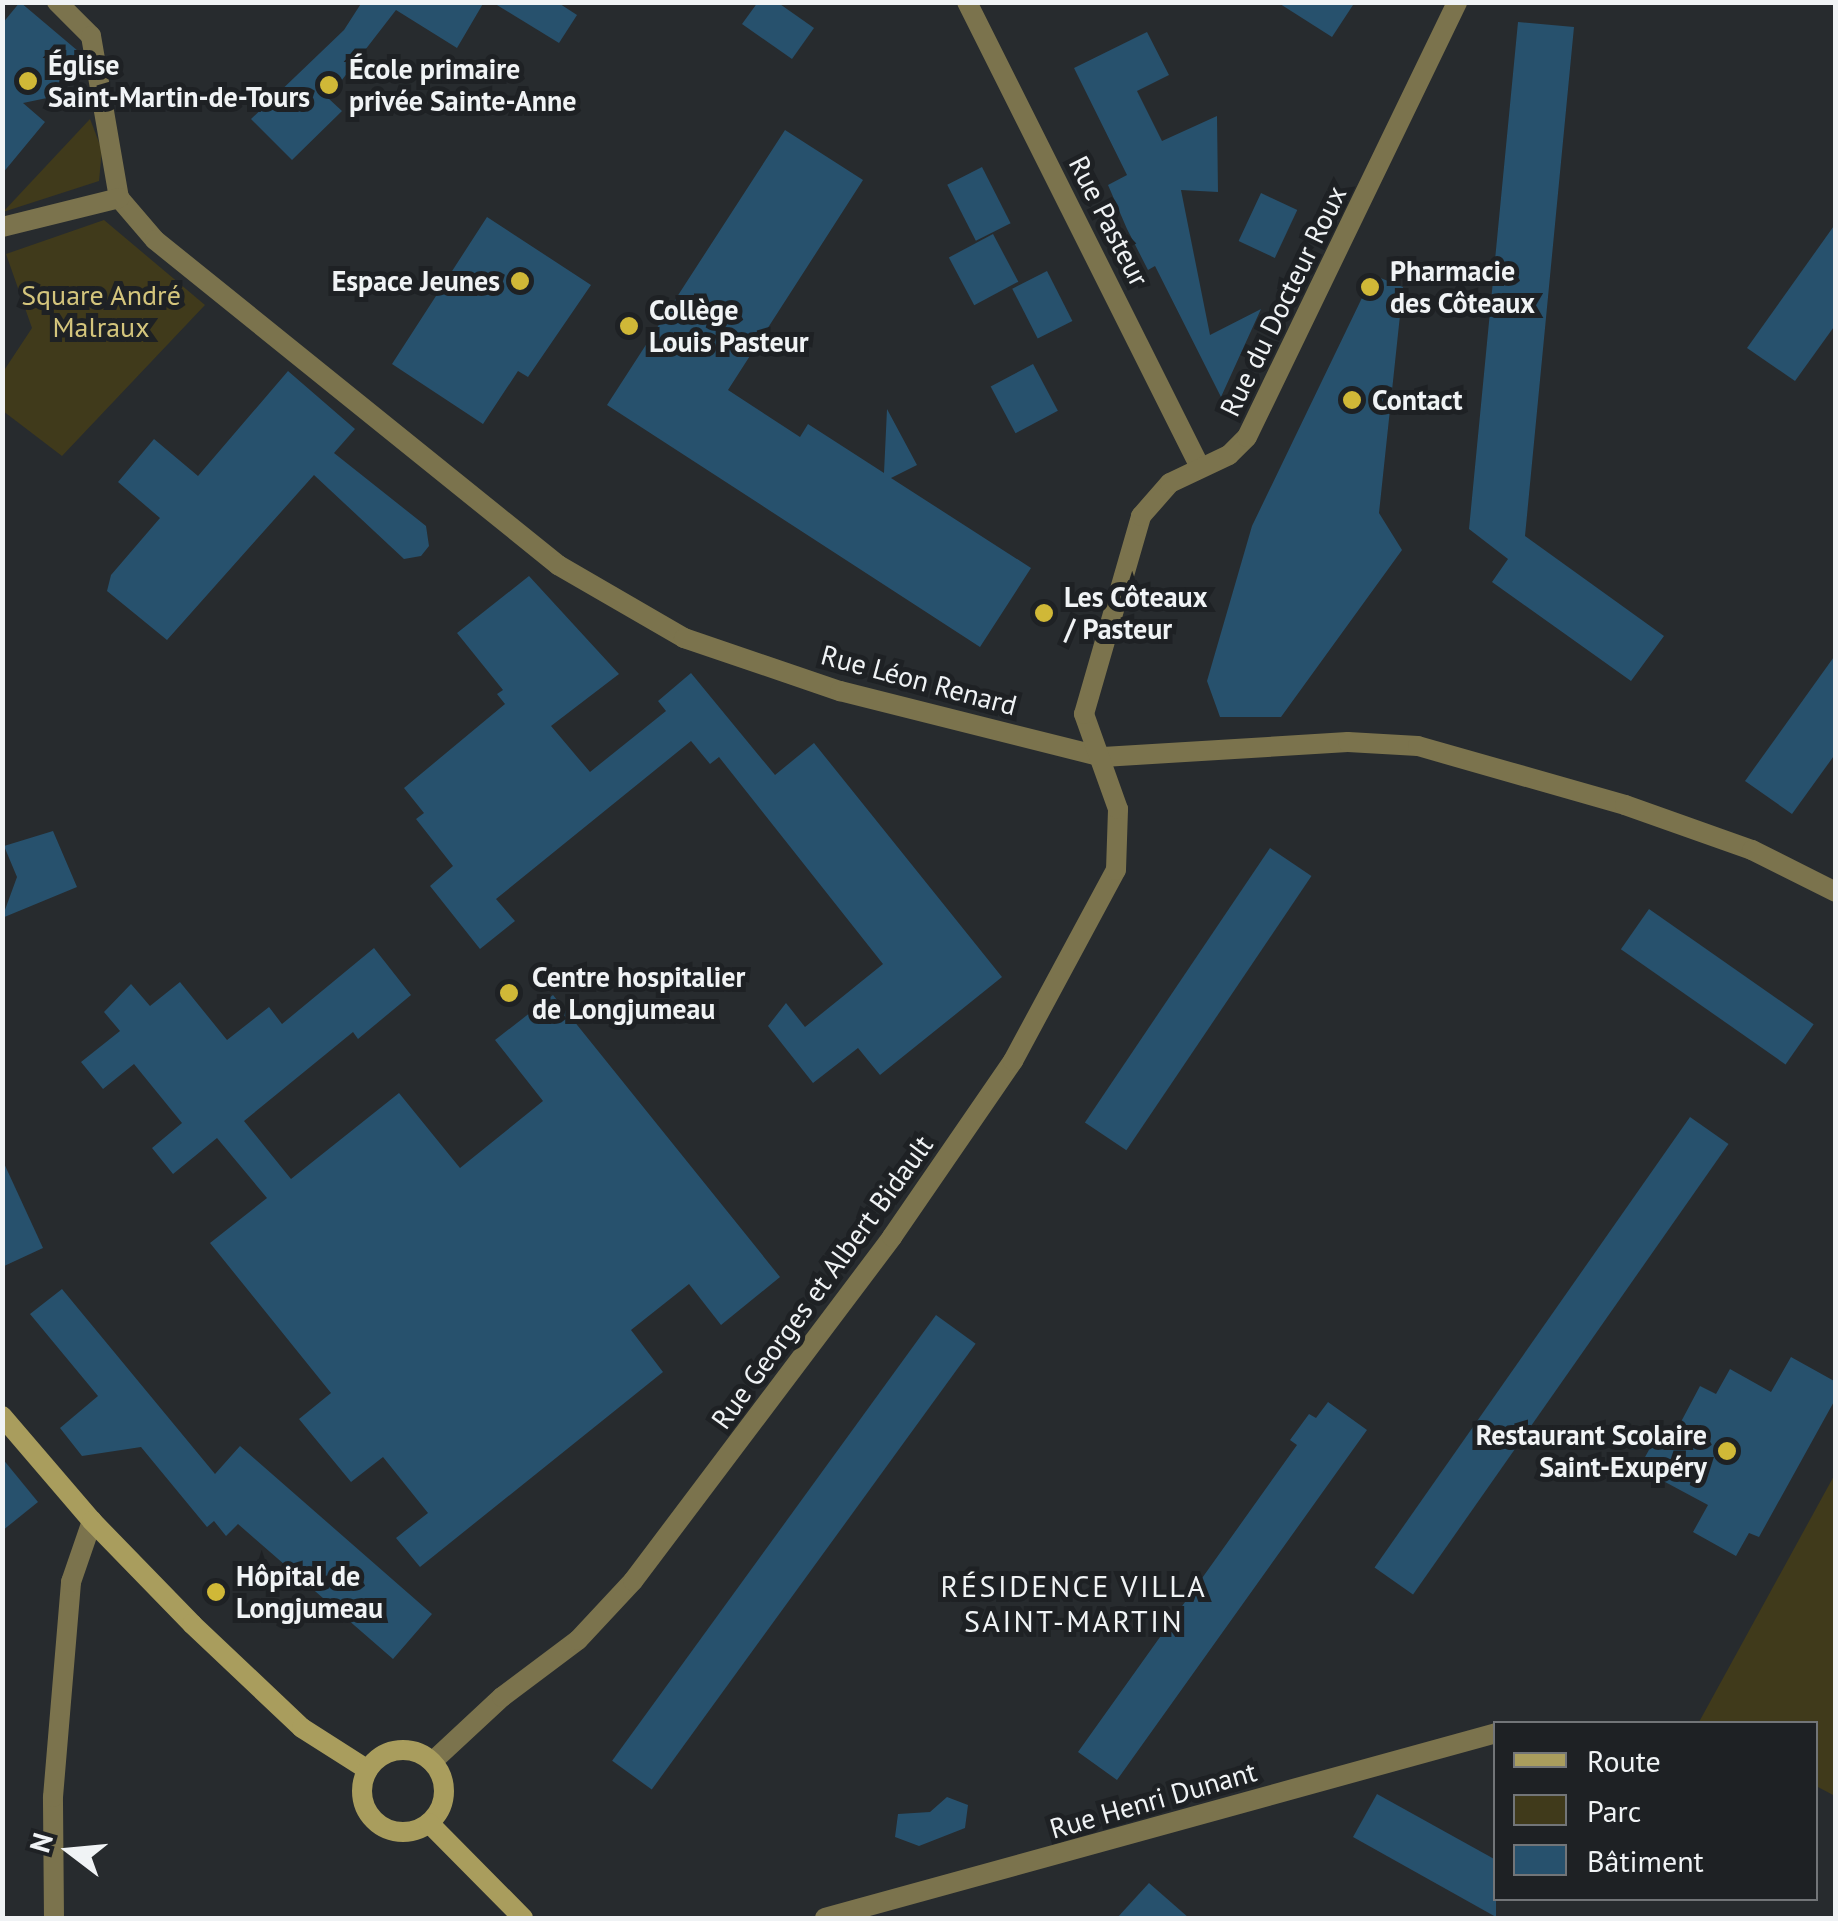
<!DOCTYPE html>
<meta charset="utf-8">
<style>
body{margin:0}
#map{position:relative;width:1838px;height:1921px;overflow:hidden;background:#272b2e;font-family:"PT Sans",sans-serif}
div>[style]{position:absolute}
.green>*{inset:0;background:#403a1b}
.building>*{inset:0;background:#27516d;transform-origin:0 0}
.minor>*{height:20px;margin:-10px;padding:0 10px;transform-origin:10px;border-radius:10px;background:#7b734d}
.secondary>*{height:20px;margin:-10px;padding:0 10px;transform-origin:10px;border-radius:10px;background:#a99d5d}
.secondary>.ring{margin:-10px;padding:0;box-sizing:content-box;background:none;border:20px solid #a99d5d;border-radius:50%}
.dots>*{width:28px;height:28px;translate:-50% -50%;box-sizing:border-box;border:5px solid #1e2124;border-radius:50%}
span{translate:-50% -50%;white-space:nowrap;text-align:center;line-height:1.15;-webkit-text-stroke:10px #1e2124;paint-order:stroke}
.poi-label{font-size:28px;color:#f0f3f5;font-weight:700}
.left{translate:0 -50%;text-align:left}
.right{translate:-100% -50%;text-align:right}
.street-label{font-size:28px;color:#f0f3f5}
.park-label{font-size:28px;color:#d4c57c}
.neighbourhood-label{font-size:30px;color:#f0f3f5;letter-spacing:2.5px}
.frame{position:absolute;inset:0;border:5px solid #f0f3f5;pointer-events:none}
.legend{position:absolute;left:1493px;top:1721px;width:325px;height:180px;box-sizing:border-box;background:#1e2124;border:2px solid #727578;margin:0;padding:12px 18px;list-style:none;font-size:30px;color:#f0f3f5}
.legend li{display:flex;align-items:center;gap:20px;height:50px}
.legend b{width:50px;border:2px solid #727578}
.north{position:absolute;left:20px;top:1801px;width:100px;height:100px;-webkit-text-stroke:8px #1e2124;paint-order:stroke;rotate:286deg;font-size:28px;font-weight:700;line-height:40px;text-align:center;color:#f0f3f5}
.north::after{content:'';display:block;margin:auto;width:35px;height:45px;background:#f0f3f5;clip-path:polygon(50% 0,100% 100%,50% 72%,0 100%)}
</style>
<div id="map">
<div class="green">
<div style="clip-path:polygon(90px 119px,102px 150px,99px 181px,3px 212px)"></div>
<div style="clip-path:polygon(104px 220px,205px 305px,62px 456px,3px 411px,3px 372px,32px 328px,6px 254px)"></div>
<div style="clip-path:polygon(1835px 1474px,1835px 1796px,1816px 1786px,1816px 1724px,1699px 1722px)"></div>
</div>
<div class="building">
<div style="clip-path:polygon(20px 2px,78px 51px,56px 76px,71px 93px,23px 103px,45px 122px,2px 174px,2px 24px)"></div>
<div style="clip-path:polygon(362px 2px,484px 2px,457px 48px,396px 10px,328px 98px,342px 111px,292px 160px,251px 119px,344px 30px)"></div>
<div style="clip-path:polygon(492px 2px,557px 2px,577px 15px,559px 43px)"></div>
<div style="clip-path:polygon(758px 2px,777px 2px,814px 28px,792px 59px,742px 24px)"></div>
<div style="clip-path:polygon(1277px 2px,1355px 2px,1332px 37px)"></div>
<div style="clip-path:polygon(1518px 22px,1574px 27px,1525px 536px,1664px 636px,1631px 681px,1492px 582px,1508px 559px,1469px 529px)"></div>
<div style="clip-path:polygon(1147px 32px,1169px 75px,1137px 91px,1162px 141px,1217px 116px,1218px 192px,1181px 190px,1210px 335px,1261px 309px,1221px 397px,1155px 266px,1148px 270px,1127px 229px,1108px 185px,1127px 175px,1074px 68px)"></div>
<div style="clip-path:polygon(785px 130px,863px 180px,728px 390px,800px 437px,808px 424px,884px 473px,887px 409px,917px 465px,891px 478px,1031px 568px,980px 647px,607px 405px)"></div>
<div style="left:982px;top:167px;width:63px;height:39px;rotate:63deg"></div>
<div style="left:1261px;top:193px;width:40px;height:53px;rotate:25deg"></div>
<div style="clip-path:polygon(487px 217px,591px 285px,528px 377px,518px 371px,483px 424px,392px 364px)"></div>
<div style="clip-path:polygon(1836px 223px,1836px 324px,1795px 381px,1747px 348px)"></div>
<div style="left:993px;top:234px;width:54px;height:50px;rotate:62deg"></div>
<div style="left:1047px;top:271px;width:56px;height:39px;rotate:63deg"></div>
<div style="clip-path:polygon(1373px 275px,1403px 287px,1379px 513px,1402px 550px,1281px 717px,1220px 717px,1207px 681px,1252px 526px)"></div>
<div style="left:1033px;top:364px;width:53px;height:48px;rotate:62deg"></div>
<div style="clip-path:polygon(288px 371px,355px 429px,334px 453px,426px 526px,429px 546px,421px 556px,404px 559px,314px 475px,167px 640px,107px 591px,111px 575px,160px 518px,118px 482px,154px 439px,198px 476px)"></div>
<div style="clip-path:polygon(529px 576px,619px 674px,551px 726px,590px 772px,666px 711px,658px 701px,691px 673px,775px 775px,814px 743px,1002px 977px,880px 1075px,858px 1048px,813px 1083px,768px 1026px,786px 1003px,805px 1027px,883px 964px,719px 757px,710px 764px,691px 741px,496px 899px,515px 921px,480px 949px,430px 886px,453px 866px,416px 819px,424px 813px,404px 788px,505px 704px,497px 694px,503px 690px,457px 633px)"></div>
<div style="clip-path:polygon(1836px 654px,1836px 753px,1792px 814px,1745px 781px)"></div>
<div style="clip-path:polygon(53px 831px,77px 887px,2px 918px,17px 877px,4px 846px)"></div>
<div style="left:1270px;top:848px;width:50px;height:331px;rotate:34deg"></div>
<div style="left:1649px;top:909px;width:201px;height:49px;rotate:35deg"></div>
<div style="clip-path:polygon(374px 948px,411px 995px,358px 1039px,353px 1032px,244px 1121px,291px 1179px,399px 1093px,460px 1168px,543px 1101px,495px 1040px,553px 995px,780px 1277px,721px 1325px,689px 1284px,631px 1330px,663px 1372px,420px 1567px,396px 1538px,428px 1513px,383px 1457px,351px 1482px,299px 1419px,331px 1393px,210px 1243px,267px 1198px,217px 1138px,173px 1174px,152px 1148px,182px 1123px,134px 1064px,103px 1089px,81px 1062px,120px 1031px,104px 1012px,131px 984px,150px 1006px,180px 982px,227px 1040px,269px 1007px,282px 1024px)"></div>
<div style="left:1690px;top:1117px;width:47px;height:550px;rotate:35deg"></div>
<div style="clip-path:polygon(2px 1159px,43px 1248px,2px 1267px)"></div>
<div style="clip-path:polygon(62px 1289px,215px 1474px,240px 1446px,432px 1614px,393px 1659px,238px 1524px,226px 1536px,214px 1521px,207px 1527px,141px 1447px,82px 1456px,60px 1428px,98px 1396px,30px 1314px)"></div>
<div style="left:936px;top:1315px;width:49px;height:551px;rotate:36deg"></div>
<div style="clip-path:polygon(1791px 1357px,1836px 1382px,1836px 1398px,1759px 1537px,1749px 1533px,1736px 1556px,1693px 1532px,1708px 1505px,1639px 1468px,1661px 1428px,1674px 1435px,1700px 1386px,1716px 1394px,1730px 1369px,1771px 1392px)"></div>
<div style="clip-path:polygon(1328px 1402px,1367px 1430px,1117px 1780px,1078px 1752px,1297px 1445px,1290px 1440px,1309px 1414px,1316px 1418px)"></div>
<div style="clip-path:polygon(2px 1458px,38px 1502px,2px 1531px)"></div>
<div style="clip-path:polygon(1377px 1794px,1496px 1860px,1496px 1917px,1353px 1837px)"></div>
<div style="clip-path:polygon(947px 1797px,968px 1805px,965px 1828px,919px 1846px,895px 1837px,898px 1814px,930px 1812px)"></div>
<div style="clip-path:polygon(1149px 1883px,1189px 1918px,1117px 1918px)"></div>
</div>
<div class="minor">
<div style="left:57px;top:2px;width:48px;rotate:45deg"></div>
<div style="left:91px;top:36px;width:164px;rotate:80.2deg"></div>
<div style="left:967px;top:2px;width:520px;rotate:63.39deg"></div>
<div style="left:119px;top:198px;width:55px;rotate:49.4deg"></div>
<div style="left:155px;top:240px;width:518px;rotate:38.88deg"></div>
<div style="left:558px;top:565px;width:146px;rotate:30.1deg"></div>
<div style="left:684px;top:638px;width:165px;rotate:18.8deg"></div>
<div style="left:840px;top:691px;width:271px;rotate:14.1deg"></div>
<div style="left:1103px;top:757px;width:245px;rotate:-3.5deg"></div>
<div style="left:1348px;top:742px;width:70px;rotate:3.3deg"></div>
<div style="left:1418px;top:746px;width:215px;rotate:15.9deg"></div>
<div style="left:1625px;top:805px;width:135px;rotate:19.5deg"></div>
<div style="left:1752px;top:850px;width:94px;rotate:26.6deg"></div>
<div style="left:2px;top:227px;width:121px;rotate:-13.9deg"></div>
<div style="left:432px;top:1762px;width:96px;rotate:-42.9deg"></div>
<div style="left:502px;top:1697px;width:95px;rotate:-36.9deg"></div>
<div style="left:578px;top:1640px;width:81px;rotate:-47deg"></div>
<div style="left:633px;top:1581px;width:431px;rotate:-53deg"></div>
<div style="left:892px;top:1237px;width:214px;rotate:-55.5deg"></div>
<div style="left:1013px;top:1061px;width:217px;rotate:-61.7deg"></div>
<div style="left:1116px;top:870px;width:61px;rotate:-88.1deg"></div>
<div style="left:1118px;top:809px;width:101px;rotate:-109.7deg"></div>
<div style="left:1084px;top:714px;width:206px;rotate:-73.9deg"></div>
<div style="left:1141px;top:516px;width:44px;rotate:-48.7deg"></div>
<div style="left:1170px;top:483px;width:65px;rotate:-25.4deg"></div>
<div style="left:1229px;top:455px;width:25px;rotate:-45deg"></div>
<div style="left:1247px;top:437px;width:483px;rotate:-64.2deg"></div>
<div style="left:54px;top:1918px;width:121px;rotate:-90.5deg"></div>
<div style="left:53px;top:1797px;width:216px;rotate:-85.2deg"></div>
<div style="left:71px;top:1582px;width:65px;rotate:-71deg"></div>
<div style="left:825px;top:1918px;width:696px;rotate:-15.41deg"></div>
</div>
<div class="secondary">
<div style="left:2px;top:1416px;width:138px;rotate:49.4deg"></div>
<div style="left:92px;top:1521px;width:144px;rotate:45.8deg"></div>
<div style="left:192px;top:1624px;width:151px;rotate:43.4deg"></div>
<div style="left:302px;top:1728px;width:78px;rotate:32.5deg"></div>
<div class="ring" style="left:362px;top:1750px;width:62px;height:62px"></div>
<div style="left:429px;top:1823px;width:134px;rotate:45.3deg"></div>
</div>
<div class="dots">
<div style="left:28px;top:81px;background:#d0b837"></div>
<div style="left:329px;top:85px;background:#d0b837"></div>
<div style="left:520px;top:281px;background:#d0b837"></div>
<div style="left:1370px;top:287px;background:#d0b837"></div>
<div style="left:629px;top:326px;background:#d0b837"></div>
<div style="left:1352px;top:400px;background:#d0b837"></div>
<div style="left:1044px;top:613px;background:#d0b837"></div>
<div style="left:509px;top:993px;background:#d0b837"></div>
<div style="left:1727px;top:1451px;background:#d0b837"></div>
<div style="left:216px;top:1592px;background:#d0b837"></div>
</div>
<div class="poi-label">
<span class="left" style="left:48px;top:81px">Église<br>Saint-Martin-de-Tours</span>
<span class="left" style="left:349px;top:85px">École primaire<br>privée Sainte-Anne</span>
<span class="left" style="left:1390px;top:287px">Pharmacie<br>des Côteaux</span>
<span class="right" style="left:500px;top:281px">Espace Jeunes</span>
<span class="left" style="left:649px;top:326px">Collège<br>Louis Pasteur</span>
<span class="left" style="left:1372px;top:400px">Contact</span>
<span class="left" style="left:1064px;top:613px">Les Côteaux<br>/ Pasteur</span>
<span class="left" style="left:532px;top:993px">Centre hospitalier<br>de Longjumeau</span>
<span class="right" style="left:1707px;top:1451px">Restaurant Scolaire<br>Saint-Exupéry</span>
<span class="left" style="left:236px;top:1592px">Hôpital de<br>Longjumeau</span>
</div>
<div class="street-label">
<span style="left:1109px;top:221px;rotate:63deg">Rue Pasteur</span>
<span style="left:1283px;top:301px;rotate:-64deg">Rue du Docteur Roux</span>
<span style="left:919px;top:680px;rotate:15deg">Rue Léon Renard</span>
<span style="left:822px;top:1282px;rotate:-54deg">Rue Georges et Albert Bidault</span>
<span style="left:1153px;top:1800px;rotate:-16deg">Rue Henri Dunant</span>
</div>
<div class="park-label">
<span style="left:101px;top:311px">Square André<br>Malraux</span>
</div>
<div class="neighbourhood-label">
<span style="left:1074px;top:1603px">RÉSIDENCE VILLA<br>SAINT-MARTIN</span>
</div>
<div class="frame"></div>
<ul class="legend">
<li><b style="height:12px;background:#a99d5d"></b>Route</li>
<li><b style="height:28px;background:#403a1b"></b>Parc</li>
<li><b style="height:28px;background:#27516d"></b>Bâtiment</li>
</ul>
<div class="north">N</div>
</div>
